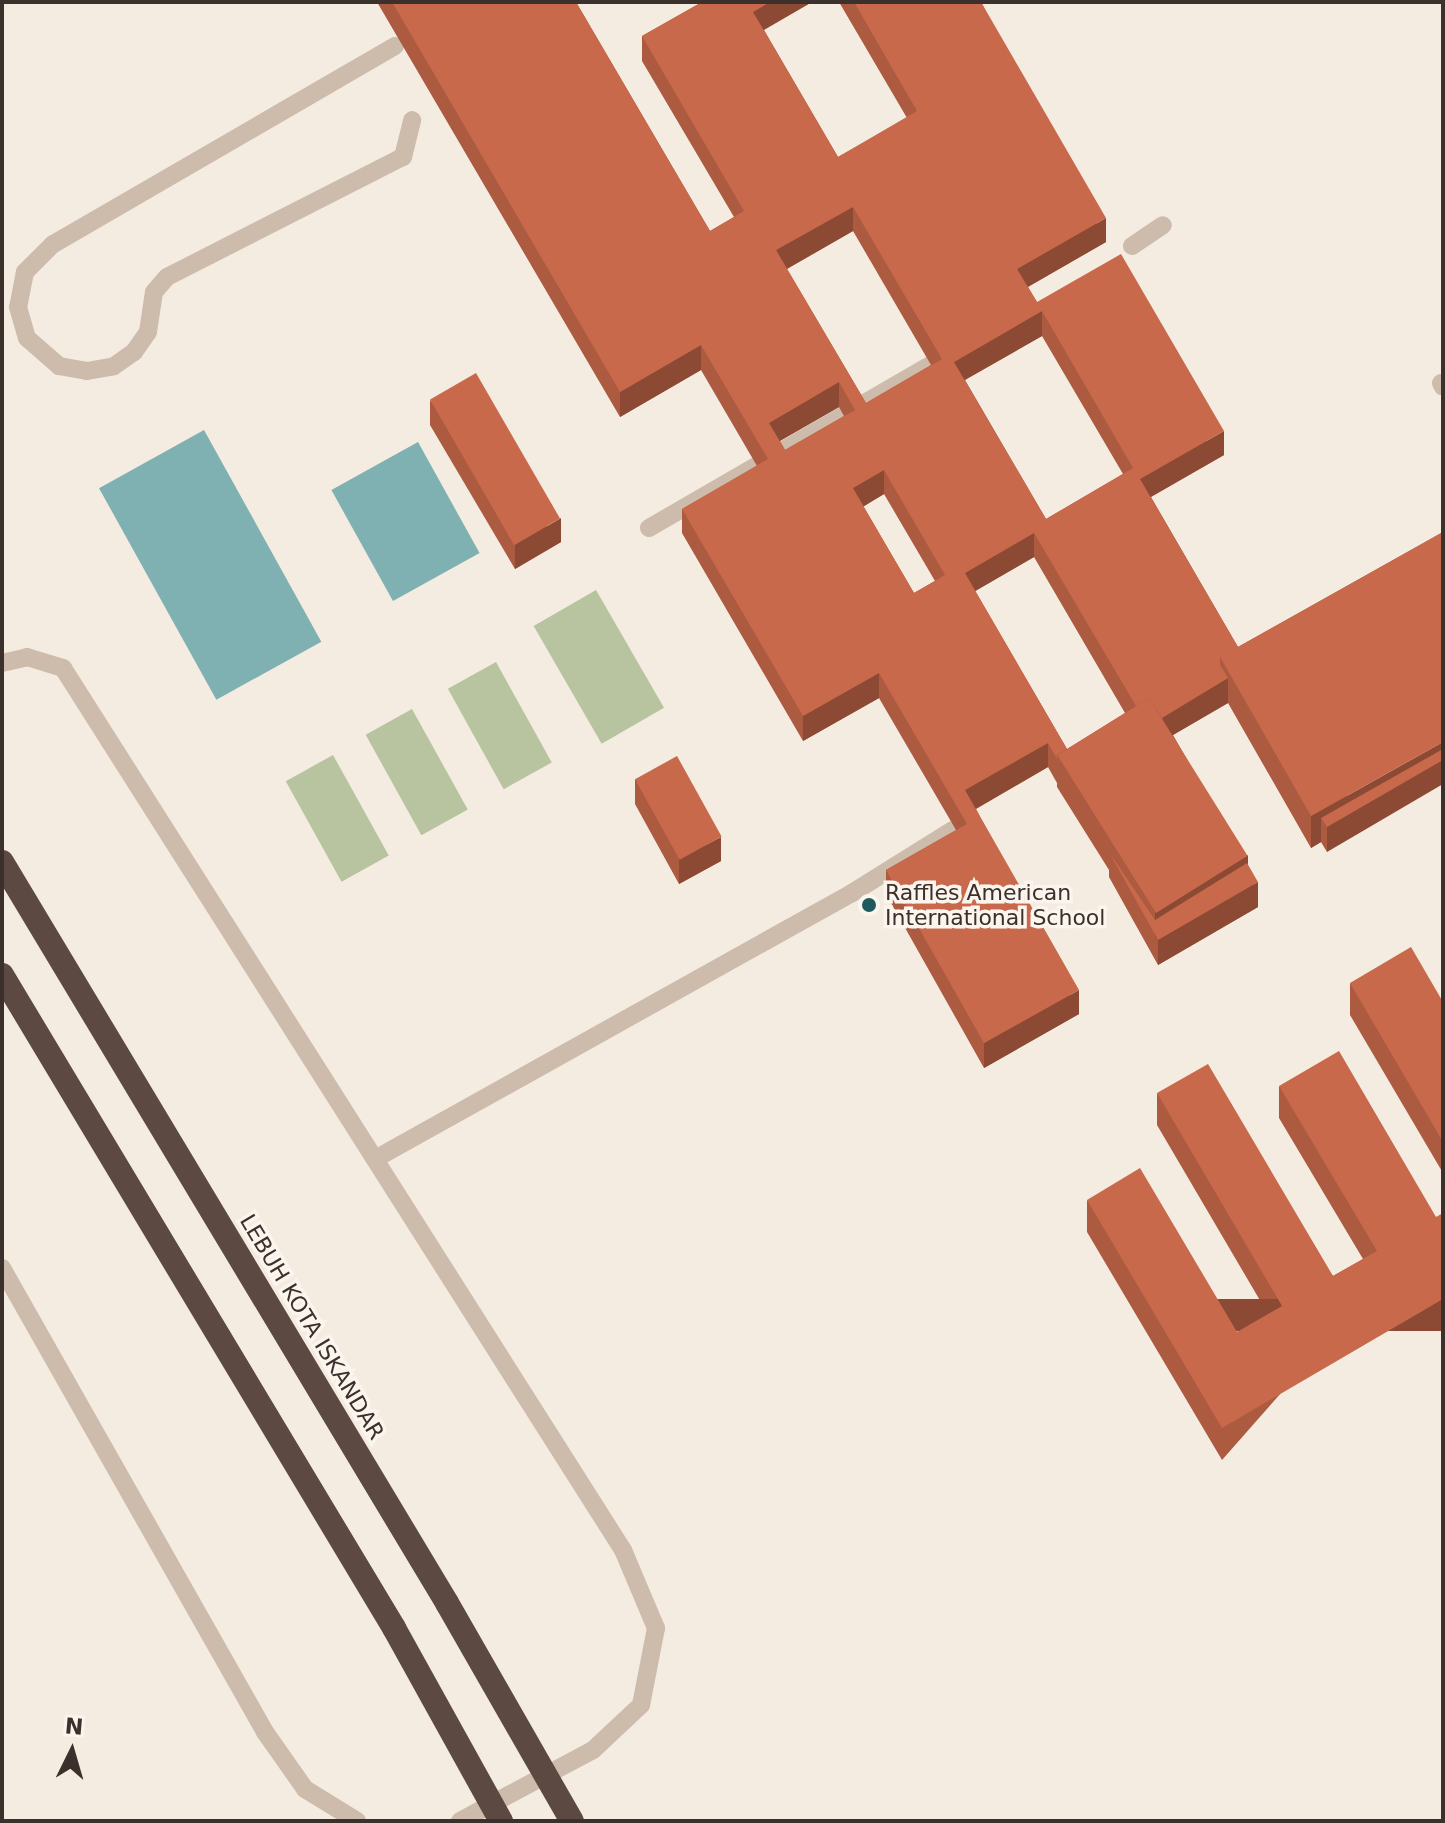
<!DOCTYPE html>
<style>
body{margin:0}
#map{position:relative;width:1445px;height:1823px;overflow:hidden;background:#f4ebe1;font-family:"DejaVu Sans",sans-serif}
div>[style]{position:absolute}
.green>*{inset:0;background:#b8c4a0;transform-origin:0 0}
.water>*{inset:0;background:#7fb0b2;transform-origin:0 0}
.lane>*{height:18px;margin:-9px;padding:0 9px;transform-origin:9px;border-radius:9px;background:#cdbbac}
.highway>*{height:24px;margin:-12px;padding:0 12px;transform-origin:12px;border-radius:12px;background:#5c4a42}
.highway-bridge>*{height:24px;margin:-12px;padding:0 12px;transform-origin:12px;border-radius:12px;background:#5c4a42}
.wall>*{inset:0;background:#ac5a40}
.shaded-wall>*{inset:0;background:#8c4a34;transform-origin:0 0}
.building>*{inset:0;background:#c8694b;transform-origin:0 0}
.dots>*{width:22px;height:22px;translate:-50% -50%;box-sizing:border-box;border:4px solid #fbf5ee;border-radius:50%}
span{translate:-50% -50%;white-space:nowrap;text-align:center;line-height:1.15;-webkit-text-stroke:7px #fbf5ee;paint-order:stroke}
.poi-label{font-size:22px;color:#3b302b}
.left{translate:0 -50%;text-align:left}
.street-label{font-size:22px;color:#3b302b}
.frame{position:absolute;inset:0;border:4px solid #3b302b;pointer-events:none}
.north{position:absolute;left:32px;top:1711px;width:80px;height:80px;-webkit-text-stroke:6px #fbf5ee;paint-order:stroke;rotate:5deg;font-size:22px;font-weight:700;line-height:32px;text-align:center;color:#3b302b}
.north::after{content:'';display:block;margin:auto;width:28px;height:36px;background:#3b302b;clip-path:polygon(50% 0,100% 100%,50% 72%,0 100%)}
</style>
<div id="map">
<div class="green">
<div style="left:596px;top:590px;width:136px;height:72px;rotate:60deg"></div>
<div style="left:496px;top:662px;width:115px;height:55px;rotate:61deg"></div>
<div style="left:412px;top:709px;width:115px;height:53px;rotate:61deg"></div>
<div style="left:333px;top:755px;width:115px;height:54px;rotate:61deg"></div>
</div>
<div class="water">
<div style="left:204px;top:430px;width:242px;height:120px;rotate:61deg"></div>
<div style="left:418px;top:442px;width:127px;height:99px;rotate:61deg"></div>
</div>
<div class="lane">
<div style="left:395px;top:46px;width:395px;rotate:149.9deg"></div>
<div style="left:53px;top:244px;width:40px;rotate:135deg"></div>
<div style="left:25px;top:272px;width:36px;rotate:101deg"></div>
<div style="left:18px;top:307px;width:32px;rotate:74deg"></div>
<div style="left:27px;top:338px;width:43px;rotate:41.2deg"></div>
<div style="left:59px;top:366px;width:28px;rotate:10deg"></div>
<div style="left:87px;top:371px;width:27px;rotate:-10deg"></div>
<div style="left:114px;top:366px;width:24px;rotate:-35deg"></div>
<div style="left:134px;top:352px;width:24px;rotate:-55deg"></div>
<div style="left:148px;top:332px;width:40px;rotate:-81.5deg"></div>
<div style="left:154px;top:292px;width:20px;rotate:-49deg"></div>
<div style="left:167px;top:277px;width:265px;rotate:-27deg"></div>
<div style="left:403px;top:157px;width:38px;rotate:-76deg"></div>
<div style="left:1132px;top:246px;width:37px;rotate:-34deg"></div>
<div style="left:1441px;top:383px;width:4px;rotate:63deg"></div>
<div style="left:649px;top:528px;width:349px;rotate:-30.1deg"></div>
<div style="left:2px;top:663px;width:26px;rotate:-13deg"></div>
<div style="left:27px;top:657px;width:38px;rotate:17deg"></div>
<div style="left:63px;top:668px;width:1045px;rotate:57.59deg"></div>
<div style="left:623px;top:1550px;width:85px;rotate:67.1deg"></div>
<div style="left:656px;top:1628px;width:78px;rotate:101deg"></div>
<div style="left:641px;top:1705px;width:66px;rotate:136.8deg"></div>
<div style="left:593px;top:1750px;width:151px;rotate:151.9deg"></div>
<div style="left:375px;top:1159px;width:546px;rotate:-29.15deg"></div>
<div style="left:852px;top:893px;width:119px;rotate:-32deg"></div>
<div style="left:2px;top:1268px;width:533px;rotate:60.45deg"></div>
<div style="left:265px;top:1732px;width:70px;rotate:54.9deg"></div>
<div style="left:305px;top:1789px;width:61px;rotate:31.6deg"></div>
</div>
<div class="highway">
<div style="left:2px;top:862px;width:864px;rotate:59.01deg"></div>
<div style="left:2px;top:975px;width:762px;rotate:59.02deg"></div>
</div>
<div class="highway-bridge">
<div style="left:447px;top:1603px;width:251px;rotate:60.2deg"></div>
<div style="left:394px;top:1628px;width:221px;rotate:61deg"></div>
</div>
<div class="wall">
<div style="clip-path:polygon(evenodd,377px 2px,576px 2px,710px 231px,734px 217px,642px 61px,642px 36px,702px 2px,812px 2px,764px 30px,838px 157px,907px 118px,839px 2px,981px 2px,1106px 242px,1028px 287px,1037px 302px,1224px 455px,1151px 497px,1238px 647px,1443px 532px,1327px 852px,1321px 842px,1311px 848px,1228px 703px,1173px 735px,1248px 865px,1258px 907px,1158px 965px,1109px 877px,1109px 870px,1057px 787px,1057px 783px,1048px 767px,976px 809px,1079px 1014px,984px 1068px,886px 894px,886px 870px,956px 830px,879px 698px,803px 741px,682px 533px,682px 509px,757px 466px,701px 370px,620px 417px,377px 2px,853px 231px,931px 365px,866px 403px,787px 269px,853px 231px,377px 2px,1042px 336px,1123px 474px,1046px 519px,965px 380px,1042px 336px,377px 2px,839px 407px,844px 416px,785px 450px,780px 441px,839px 407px,377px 2px,884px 494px,935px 581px,914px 593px,863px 506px,884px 494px,377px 2px,1034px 557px,1125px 713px,1067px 749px,975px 591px,1034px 557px)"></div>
<div style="clip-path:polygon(430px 400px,561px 542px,515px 569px,430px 425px)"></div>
<div style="clip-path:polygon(635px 779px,721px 861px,679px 884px,635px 804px)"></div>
<div style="clip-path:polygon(1350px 983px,1443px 1002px,1443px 1173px,1350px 1015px)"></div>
<div style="clip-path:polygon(1279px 1086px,1436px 1217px,1222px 1460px,1087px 1232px,1087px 1200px,1237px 1332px,1268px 1314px,1157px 1125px,1157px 1093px,1333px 1276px,1363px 1259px,1279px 1118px)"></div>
</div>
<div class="shaded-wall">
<div style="clip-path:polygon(770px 2px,812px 2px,753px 36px,753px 12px)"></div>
<div style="clip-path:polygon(853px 207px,853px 231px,776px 275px,776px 250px)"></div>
<div style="clip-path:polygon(1106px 218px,1106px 242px,1017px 293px,1017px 269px)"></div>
<div style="clip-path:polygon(1042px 311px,1042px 336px,954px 386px,954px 362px)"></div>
<div style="clip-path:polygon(701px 345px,701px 370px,620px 417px,620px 392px)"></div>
<div style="clip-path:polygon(839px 382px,839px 407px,769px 447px,769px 423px)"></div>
<div style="clip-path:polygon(1224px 431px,1224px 455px,1140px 503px,1140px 479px)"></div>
<div style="clip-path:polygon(884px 470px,884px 494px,853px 513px,853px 488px)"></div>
<div style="clip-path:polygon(561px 518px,561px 542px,515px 569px,515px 545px)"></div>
<div style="clip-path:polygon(1034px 533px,1034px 557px,965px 597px,965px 573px)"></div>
<div style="clip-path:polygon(879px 673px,879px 698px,803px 741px,803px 716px)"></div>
<div style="clip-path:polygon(1228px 678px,1228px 703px,1166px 739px,1162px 717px)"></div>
<div style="clip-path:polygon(1443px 742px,1443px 784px,1327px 852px,1327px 827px,1321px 818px,1321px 842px,1311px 848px,1311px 816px)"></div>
<div style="clip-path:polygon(1048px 743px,1048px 767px,965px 815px,965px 790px)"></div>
<div style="clip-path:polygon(721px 837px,721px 861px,679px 884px,679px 859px)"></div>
<div style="clip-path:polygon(1248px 855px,1248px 887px,1258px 882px,1258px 907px,1158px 965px,1158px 940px,1155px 936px,1155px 912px)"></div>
<div style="clip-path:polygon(1079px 990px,1079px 1014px,984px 1068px,984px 1043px)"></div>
<div style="left:1443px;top:1299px;width:32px;height:256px;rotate:90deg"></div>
</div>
<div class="building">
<div style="clip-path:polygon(evenodd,392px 2px,576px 2px,710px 231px,744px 211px,642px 36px,702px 2px,770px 2px,753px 12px,838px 157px,917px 111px,854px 2px,981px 2px,1106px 218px,1017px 269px,1037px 302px,1121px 254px,1224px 431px,1140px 479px,1238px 647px,1220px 657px,1220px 665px,1228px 678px,1162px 718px,1149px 698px,1136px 706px,1034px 533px,965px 573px,1067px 749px,1057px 755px,1057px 759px,1048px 743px,965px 790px,1079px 990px,984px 1043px,886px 870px,967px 824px,879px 673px,803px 716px,682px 509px,768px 459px,701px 345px,620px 392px,392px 2px,853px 207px,942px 359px,866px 403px,776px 250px,853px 207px,392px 2px,1042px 311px,1133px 468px,1046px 519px,954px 362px,1042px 311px,392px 2px,839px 382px,855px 410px,785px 450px,769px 423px,839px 382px,392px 2px,884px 470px,945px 575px,914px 593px,853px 488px,884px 470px)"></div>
<div style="left:476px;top:373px;width:168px;height:53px;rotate:60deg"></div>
<div style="clip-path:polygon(1443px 532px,1443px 742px,1311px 816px,1220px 657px)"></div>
<div style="left:1149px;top:698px;width:186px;height:108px;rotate:58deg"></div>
<div style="clip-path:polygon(1443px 749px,1443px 760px,1327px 827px,1321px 818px)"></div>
<div style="left:677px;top:756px;width:92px;height:48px;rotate:61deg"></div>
<div style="clip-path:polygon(1109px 852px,1155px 920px,1247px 863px,1258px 882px,1158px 940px)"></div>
<div style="clip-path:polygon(1411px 947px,1443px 1002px,1443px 1142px,1350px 983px)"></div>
<div style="clip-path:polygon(1339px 1051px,1436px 1217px,1443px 1213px,1443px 1299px,1222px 1428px,1087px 1200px,1140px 1168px,1237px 1332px,1282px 1306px,1157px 1093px,1208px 1064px,1333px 1276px,1377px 1251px,1279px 1086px)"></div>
</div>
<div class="dots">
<div style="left:869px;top:905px;background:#1f5a5e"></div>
</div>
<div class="poi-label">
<span class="left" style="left:885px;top:905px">Raffles American<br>International School</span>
</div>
<div class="street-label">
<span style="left:312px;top:1327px;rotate:59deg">LEBUH KOTA ISKANDAR</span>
</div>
<div class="frame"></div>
<div class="north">N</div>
</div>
